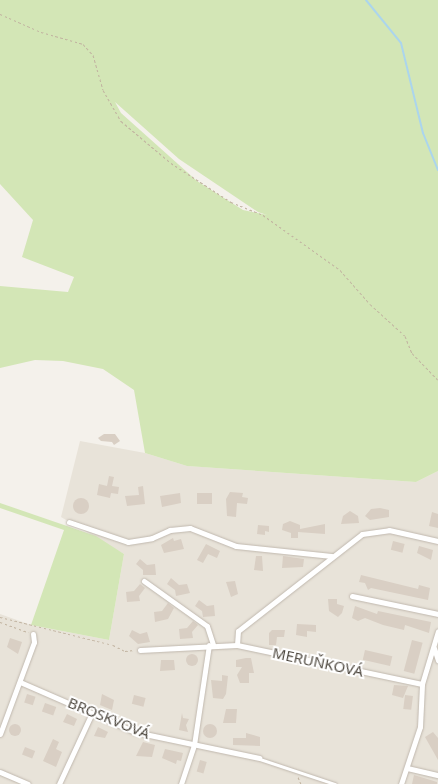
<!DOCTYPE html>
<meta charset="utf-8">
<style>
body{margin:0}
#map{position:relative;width:438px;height:784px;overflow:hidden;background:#f4f1eb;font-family:"Open Sans",sans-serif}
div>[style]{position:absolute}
.residential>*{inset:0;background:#e8e3d9}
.green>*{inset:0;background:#d3e6b6}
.stream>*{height:2px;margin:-1px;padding:0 1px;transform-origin:1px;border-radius:1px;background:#abd5ed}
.building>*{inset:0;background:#d9cfc4;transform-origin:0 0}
.round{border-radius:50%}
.path>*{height:1px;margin-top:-0.5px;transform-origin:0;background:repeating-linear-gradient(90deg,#c1b3a0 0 2.5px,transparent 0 5px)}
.roads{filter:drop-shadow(0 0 1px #c0b8ae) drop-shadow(0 0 1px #c0b8ae)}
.service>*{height:2.5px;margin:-1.25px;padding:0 1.25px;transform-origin:1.25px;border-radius:1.25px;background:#fff}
.minor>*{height:5px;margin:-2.5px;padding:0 2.5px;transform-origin:2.5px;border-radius:2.5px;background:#fff}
span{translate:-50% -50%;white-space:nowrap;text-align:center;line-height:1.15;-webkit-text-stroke:4px #fff;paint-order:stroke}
.street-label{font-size:15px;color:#484239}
</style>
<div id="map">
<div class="residential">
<div style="clip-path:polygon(80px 441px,145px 453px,187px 466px,416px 482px,438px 471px,438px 784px,0 784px,0 614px,31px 625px,109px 640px,124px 554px,61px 517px)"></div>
</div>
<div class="green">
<div style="clip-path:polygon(evenodd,0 0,438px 0,438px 471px,416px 482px,187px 466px,145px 453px,134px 390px,103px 369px,63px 361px,35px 360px,0 368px,0 286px,68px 292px,74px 277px,22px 257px,33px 220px,0 184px,0 0,115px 102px,179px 159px,258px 212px,267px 215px,243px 210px,197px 181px,121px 113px,115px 102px)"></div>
<div style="clip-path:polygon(0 503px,96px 536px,124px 554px,109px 640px,31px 625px,64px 530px,0 508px)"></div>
</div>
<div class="stream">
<div style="left:366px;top:0;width:55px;rotate:50.9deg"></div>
<div style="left:401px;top:43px;width:93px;rotate:76.3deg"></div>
<div style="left:423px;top:133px;width:40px;rotate:68deg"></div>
</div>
<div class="building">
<div style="clip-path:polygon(104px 434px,115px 434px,120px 441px,114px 445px,112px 442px,101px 441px,98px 438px)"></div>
<div style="clip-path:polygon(109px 476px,114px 477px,112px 486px,119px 487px,118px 494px,111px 493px,110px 498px,97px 495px,99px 484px,107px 486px)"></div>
<div style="clip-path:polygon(143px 486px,145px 504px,127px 506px,125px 496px,139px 495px,138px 487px)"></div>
<div style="clip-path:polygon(230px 492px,243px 493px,242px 497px,248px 498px,247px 504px,237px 503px,236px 517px,227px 516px,226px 499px)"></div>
<div style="clip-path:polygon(180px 493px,181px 503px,162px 507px,160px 496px)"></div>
<div style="left:197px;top:493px;width:15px;height:11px"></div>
<div class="round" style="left:73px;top:498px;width:16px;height:16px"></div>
<div style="clip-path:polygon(380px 508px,389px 510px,389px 517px,370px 520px,365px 516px,371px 509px)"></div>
<div style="clip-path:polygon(350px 511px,358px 516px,359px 523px,341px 524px,343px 516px)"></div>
<div style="clip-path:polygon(432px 512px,438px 514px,438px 528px,429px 526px)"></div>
<div style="clip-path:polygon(290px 521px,300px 525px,300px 529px,325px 524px,325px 534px,298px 532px,298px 538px,291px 538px,291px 533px,282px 530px,283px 524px)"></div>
<div style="clip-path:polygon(258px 525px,269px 526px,269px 532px,265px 531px,265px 535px,257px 534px)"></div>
<div style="clip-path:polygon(173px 538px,174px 541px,181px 539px,184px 549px,164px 553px,161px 545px)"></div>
<div style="left:393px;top:541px;width:12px;height:9px;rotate:14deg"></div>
<div style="clip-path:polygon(206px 544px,220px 551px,217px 558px,208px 554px,203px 563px,197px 560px)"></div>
<div style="clip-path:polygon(419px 546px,433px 550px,431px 560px,417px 553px)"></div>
<div style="clip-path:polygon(256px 556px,262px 556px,263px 571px,254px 570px)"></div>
<div style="clip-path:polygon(283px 556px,304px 559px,303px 567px,282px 568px)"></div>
<div style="clip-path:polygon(140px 559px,147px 565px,155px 564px,156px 575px,143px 575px,143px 570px,136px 564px)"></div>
<div style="clip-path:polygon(361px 575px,418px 589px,419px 585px,430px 588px,428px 600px,371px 588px,368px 590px,365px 583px,359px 582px)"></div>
<div style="clip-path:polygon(171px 578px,179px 585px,187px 584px,190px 593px,176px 596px,175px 590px,167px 584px)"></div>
<div style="clip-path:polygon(235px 581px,238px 594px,231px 597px,226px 582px)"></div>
<div style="clip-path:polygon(140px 584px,145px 588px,139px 596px,140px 601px,127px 602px,126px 592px,134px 591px)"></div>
<div style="clip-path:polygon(328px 599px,337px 599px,337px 604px,344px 606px,342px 613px,338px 617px,329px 611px)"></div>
<div style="clip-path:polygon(199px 600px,207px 606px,214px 605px,215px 616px,203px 617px,202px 611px,195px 606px)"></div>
<div style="clip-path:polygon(168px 603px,174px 608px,168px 619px,155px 622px,154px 612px,162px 611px)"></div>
<div style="clip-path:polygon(355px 606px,377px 614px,378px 611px,431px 622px,429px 633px,405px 625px,404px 630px,383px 625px,365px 618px,358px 621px,352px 618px)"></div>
<div style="clip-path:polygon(193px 621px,198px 625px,192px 632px,193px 638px,180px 639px,179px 629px,187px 628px)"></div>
<div style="clip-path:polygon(297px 624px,316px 625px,316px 632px,307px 631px,307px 637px,296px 635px)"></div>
<div style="clip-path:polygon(132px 630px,140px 634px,147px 632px,150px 642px,138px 644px,129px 636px)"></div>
<div style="clip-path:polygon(272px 630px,285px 630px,284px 637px,277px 637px,276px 645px,269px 645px,269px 633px)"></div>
<div style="clip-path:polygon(10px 638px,22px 642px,18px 654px,7px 647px)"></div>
<div style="left:412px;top:640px;width:11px;height:32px;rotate:15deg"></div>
<div style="left:365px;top:650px;width:28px;height:10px;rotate:13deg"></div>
<div class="round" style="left:186px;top:654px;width:12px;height:12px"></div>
<div style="clip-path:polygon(246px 658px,251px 658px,254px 673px,249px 673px,249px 683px,240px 683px,237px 675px,242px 667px,236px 667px,236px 660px)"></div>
<div style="clip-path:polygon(161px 660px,174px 660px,175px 670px,160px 671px)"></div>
<div style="clip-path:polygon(222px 675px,228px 676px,226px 694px,223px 699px,213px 698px,211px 680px,222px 681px)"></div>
<div style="clip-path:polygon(394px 685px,408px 686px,403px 698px,392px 695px)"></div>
<div style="left:27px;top:694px;width:9px;height:9px;rotate:18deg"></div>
<div style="clip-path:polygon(102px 694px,114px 700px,112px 710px,100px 705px)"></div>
<div style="left:134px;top:695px;width:12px;height:9px;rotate:14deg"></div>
<div style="left:405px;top:695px;width:8px;height:14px;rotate:7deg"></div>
<div style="left:45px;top:703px;width:12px;height:9px;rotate:20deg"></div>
<div style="clip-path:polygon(226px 709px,237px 709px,236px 723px,223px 723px)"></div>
<div style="clip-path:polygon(182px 713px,183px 718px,189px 719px,186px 725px,188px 732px,179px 730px)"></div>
<div style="clip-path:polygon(67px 714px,77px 719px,74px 726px,63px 722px)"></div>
<div class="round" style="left:9px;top:724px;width:12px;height:12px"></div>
<div class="round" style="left:203px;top:724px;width:14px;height:14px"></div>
<div style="clip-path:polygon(98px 727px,108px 732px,105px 738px,94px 736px)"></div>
<div style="clip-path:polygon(433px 732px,438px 738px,438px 760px,425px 737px)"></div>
<div style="clip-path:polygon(246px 733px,260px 737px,260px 746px,233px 745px,233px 738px,246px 738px)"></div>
<div style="clip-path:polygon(53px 739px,59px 742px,56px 749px,62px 752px,56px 767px,43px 761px)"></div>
<div style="clip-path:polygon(143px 742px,155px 745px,152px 757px,136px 756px)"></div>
<div style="left:25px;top:747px;width:11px;height:8px;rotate:22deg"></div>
<div style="clip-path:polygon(165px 749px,183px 753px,181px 761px,177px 760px,176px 764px,162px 758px)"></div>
<div style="left:200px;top:760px;width:7px;height:12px;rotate:16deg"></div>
<div style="clip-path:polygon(414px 775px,437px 782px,437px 784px,412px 784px)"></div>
</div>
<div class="path">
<div style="left:0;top:14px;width:45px;rotate:23.7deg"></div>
<div style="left:41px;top:32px;width:44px;rotate:15.9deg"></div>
<div style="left:83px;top:44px;width:15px;rotate:48deg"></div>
<div style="left:93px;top:55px;width:36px;rotate:74deg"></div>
<div style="left:103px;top:90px;width:36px;rotate:60deg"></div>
<div style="left:121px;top:121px;width:65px;rotate:40deg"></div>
<div style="left:171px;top:163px;width:72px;rotate:33deg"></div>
<div style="left:231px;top:202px;width:35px;rotate:22deg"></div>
<div style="left:263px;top:215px;width:95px;rotate:35.5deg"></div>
<div style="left:340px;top:270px;width:45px;rotate:48.6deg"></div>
<div style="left:370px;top:304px;width:47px;rotate:42.4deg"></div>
<div style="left:405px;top:336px;width:18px;rotate:68deg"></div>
<div style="left:412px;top:353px;width:37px;rotate:46deg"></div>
<div style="left:0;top:617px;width:116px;rotate:13.9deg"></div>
<div style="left:113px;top:645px;width:13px;rotate:27deg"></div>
<div style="left:125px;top:651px;width:9px;rotate:-6deg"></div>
<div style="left:0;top:622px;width:30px;rotate:20deg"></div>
<div style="left:298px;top:777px;width:8px;rotate:67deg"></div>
</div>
<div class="roads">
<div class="service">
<div style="left:260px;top:759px;width:79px;rotate:18.4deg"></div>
</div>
<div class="minor">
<div style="left:69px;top:522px;width:62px;rotate:18.7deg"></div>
<div style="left:128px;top:542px;width:24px;rotate:-9deg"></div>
<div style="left:152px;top:538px;width:20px;rotate:-24deg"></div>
<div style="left:170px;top:530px;width:20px;rotate:-6deg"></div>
<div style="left:190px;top:528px;width:49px;rotate:21.4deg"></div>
<div style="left:236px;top:546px;width:96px;rotate:6deg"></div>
<div style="left:144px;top:581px;width:77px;rotate:35.5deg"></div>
<div style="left:207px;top:626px;width:20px;rotate:72deg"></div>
<div style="left:352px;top:596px;width:88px;rotate:11.8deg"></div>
<div style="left:237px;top:645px;width:14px;rotate:-86deg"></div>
<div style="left:238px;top:631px;width:157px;rotate:-38deg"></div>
<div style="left:362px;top:534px;width:27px;rotate:-8deg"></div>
<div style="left:389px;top:530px;width:50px;rotate:12.7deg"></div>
<div style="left:434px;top:648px;width:13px;rotate:72deg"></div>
<div style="left:140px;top:650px;width:97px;rotate:-3deg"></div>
<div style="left:237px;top:645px;width:189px;rotate:11.9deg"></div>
<div style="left:20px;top:682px;width:125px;rotate:23.5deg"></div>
<div style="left:135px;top:732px;width:127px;rotate:11.8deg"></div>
<div style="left:0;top:734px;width:98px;rotate:-69.7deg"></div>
<div style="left:34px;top:642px;width:8px;rotate:-97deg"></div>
<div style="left:407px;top:768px;width:32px;rotate:13deg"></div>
<div style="left:0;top:772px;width:30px;rotate:23deg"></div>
<div style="left:59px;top:784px;width:78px;rotate:-65.1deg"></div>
<div style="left:181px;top:784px;width:41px;rotate:-71.6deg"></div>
<div style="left:194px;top:745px;width:101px;rotate:-81.5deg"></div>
<div style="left:401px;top:784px;width:60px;rotate:-71.6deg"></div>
<div style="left:420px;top:727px;width:43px;rotate:-87.3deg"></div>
<div style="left:422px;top:684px;width:55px;rotate:-73.2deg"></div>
</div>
</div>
<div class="street-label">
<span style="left:318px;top:662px;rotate:12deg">MERUŇKOVÁ</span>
<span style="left:109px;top:718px;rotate:22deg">BROSKVOVÁ</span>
</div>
</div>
